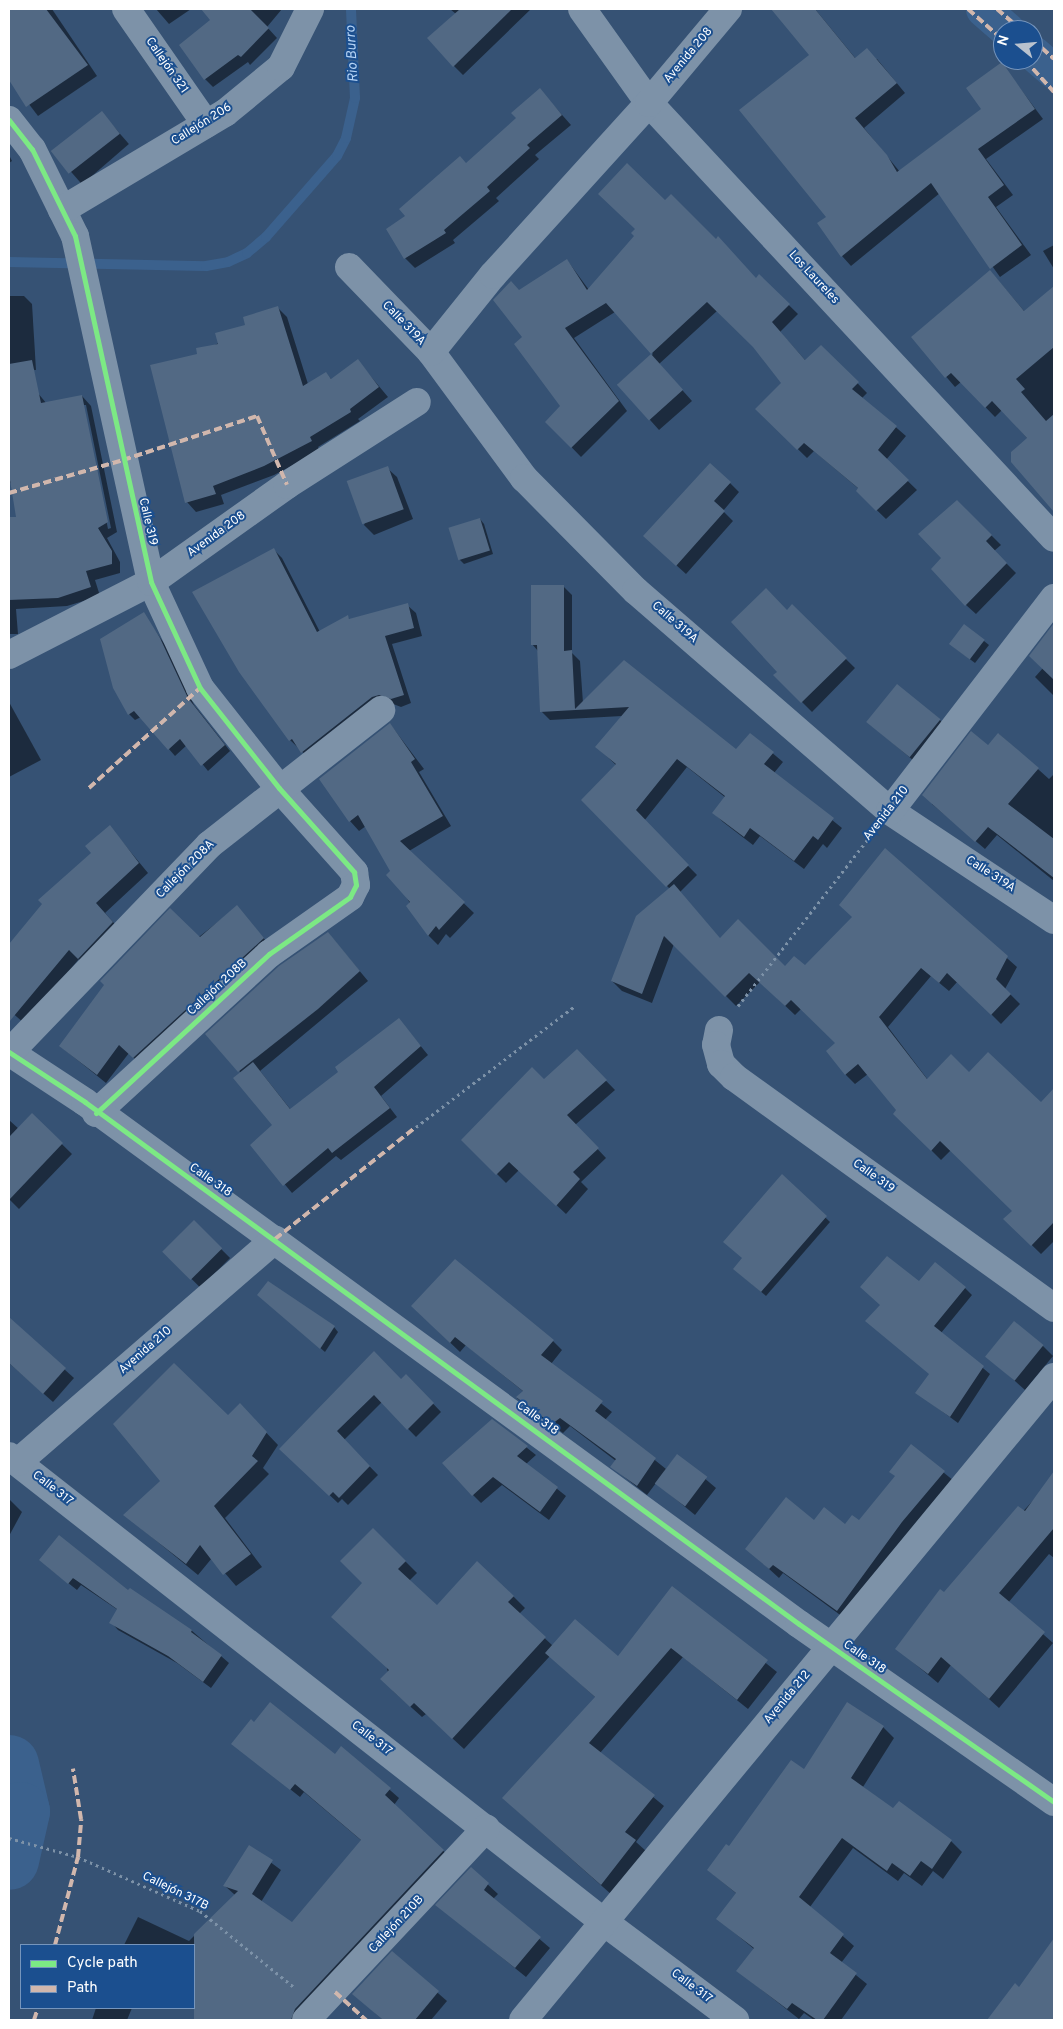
<!DOCTYPE html>
<meta charset="utf-8">
<style>
body{margin:0}
#map{position:relative;width:1063px;height:2029px;overflow:hidden;background:#365274;font-family:Overpass,sans-serif}
div>[style]{position:absolute}
.shadow>*{inset:0;background:#0007;transform-origin:0 0}
.stream>*{height:10px;margin:-5px;padding:0 5px;transform-origin:5px;border-radius:5px;background:#3b618d}
.canal>*{height:35px;margin:-17.5px;padding:0 17.5px;transform-origin:17.5px;border-radius:17.5px;background:#3b618d}
.river>*{height:59px;margin:-29.5px;padding:0 29.5px;transform-origin:29.5px;border-radius:29.5px;background:#3b618d}
.building>*{inset:0;background:#526984;transform-origin:0 0}
.path>*{height:3px;margin-top:-1.5px;transform-origin:0;background:repeating-linear-gradient(90deg,#7d92a8 0 2.5px,transparent 0 6.5px)}
.minor>*{height:28px;margin:-14px;padding:0 14px;transform-origin:14px;border-radius:14px;background:#7d92a8}
.quiet>*{height:4px;margin-top:-2px;transform-origin:0;background:repeating-linear-gradient(90deg,#d1b7ad 0 8px,transparent 0 12px)}
.cycleway>*{height:5px;margin:-2.5px;padding:0 2.5px;transform-origin:2.5px;border-radius:2.5px;background:#7ce984}
span{translate:-50% -50%;white-space:nowrap;text-align:center;line-height:1.15;-webkit-text-stroke:4px #1b4f8f;paint-order:stroke}
.street-label{font-size:12px;color:#fff}
.water-label{font-size:14px;color:#b5d3f5;font-style:italic}
.frame{position:absolute;inset:0;border:10px solid #fff;pointer-events:none}
.legend{position:absolute;left:20px;top:1944px;width:175px;height:65px;box-sizing:border-box;background:#1b4f8f;border:1px solid #7695bc;margin:0;padding:6px 9px;list-style:none;font-size:15px;color:#fff}
.legend li{display:flex;align-items:center;gap:10px;height:25px}
.legend b{width:25px;border:1px solid #7695bc}
.north{position:absolute;left:993px;top:20px;width:50px;height:50px;box-sizing:border-box;background:#1b4f8f;border:1px solid #7695bc;border-radius:50%;rotate:287deg;font-size:14px;font-weight:700;line-height:20px;text-align:center;color:#fff}
.north::after{content:'';display:block;margin:auto;width:18px;height:22px;background:#b9c2ce;clip-path:polygon(50% 0,100% 100%,50% 72%,0 100%)}
</style>
<div id="map">
<div class="shadow">
<div style="clip-path:polygon(9px 9px,52px 9px,97px 76px,38px 116px,9px 78px)"></div>
<div style="clip-path:polygon(156px 9px,191px 9px,169px 24px)"></div>
<div style="clip-path:polygon(203px 9px,282px 9px,267px 27px,277px 38px,250px 65px,248px 62px,213px 87px,205px 79px,211px 20px)"></div>
<div style="clip-path:polygon(450px 9px,531px 9px,463px 75px,454px 66px,456px 14px)"></div>
<div style="clip-path:polygon(773px 9px,815px 9px,856px 59px,877px 59px,905px 93px,864px 128px,900px 172px,983px 109px,1001px 63px,1043px 119px,986px 159px,1013px 195px,996px 207px,1031px 255px,1000px 277px,940px 193px,851px 266px,842px 256px,827px 217px,811px 55px)"></div>
<div style="clip-path:polygon(540px 90px,571px 125px,535px 155px,539px 159px,496px 198px,499px 201px,453px 240px,455px 243px,415px 268px,405px 258px,407px 216px,518px 118px)"></div>
<div style="left:102px;top:113px;width:41px;height:62px;rotate:49deg"></div>
<div style="clip-path:polygon(9px 155px,12px 161px,9px 163px)"></div>
<div style="clip-path:polygon(665px 202px,756px 279px,759px 276px,798px 314px,780px 332px,806px 361px,821px 346px,867px 393px,862px 398px,906px 436px,886px 460px,917px 490px,886px 519px,857px 491px,859px 489px,814px 451px,807px 458px,757px 409px,782px 383px,754px 347px,717px 311px,659px 364px,692px 401px,659px 430px,618px 384px,653px 354px,615px 312px,574px 338px,627px 411px,581px 457px,547px 422px,562px 407px,523px 338px,520px 291px,567px 260px,589px 290px)"></div>
<div style="clip-path:polygon(1054px 245px,1054px 269px,1043px 251px)"></div>
<div style="clip-path:polygon(990px 271px,1025px 312px,1044px 296px,1054px 307px,1054px 509px,1012px 462px,1028px 439px,1002px 410px,995px 417px,961px 382px,955px 387px,912px 337px)"></div>
<div style="clip-path:polygon(9px 296px,24px 296px,32px 304px,36px 370px,9px 368px)"></div>
<div style="clip-path:polygon(278px 308px,287px 317px,308px 384px,326px 373px,332px 380px,358px 361px,388px 397px,358px 419px,360px 421px,318px 447px,320px 451px,274px 475px,221px 495px,224px 504px,196px 512px,187px 502px,198px 355px)"></div>
<div style="clip-path:polygon(evenodd,37px 392px,47px 404px,82px 396px,91px 406px,117px 532px,107px 538px,120px 562px,120px 573px,95px 580px,100px 596px,67px 606px,16px 609px,18px 634px,9px 634px,9px 542px,42px 540px,9px 480px,9px 399px,37px 392px,83px 405px,86px 405px,111px 528px,108px 529px,83px 405px)"></div>
<div style="clip-path:polygon(387px 468px,397px 477px,413px 519px,374px 535px,364px 525px)"></div>
<div style="clip-path:polygon(730px 483px,739px 492px,723px 511px,733px 521px,686px 574px,654px 545px)"></div>
<div style="clip-path:polygon(957px 501px,1001px 545px,994px 551px,1016px 573px,976px 614px,966px 605px,943px 558px)"></div>
<div style="clip-path:polygon(480px 519px,484px 524px,493px 554px,464px 564px,459px 559px)"></div>
<div style="clip-path:polygon(274px 550px,282px 558px,320px 632px,347px 616px,350px 620px,407px 605px,416px 613px,422px 636px,392px 644px,411px 703px,401px 707px,388px 702px,311px 760px,290px 740px,241px 671px)"></div>
<div style="clip-path:polygon(563px 586px,572px 595px,572px 653px,580px 661px,583px 703px,625px 662px,737px 751px,750px 734px,783px 762px,774px 773px,842px 828px,827px 848px,823px 844px,804px 869px,760px 836px,753px 845px,723px 822px,714px 813px,726px 798px,687px 767px,644px 821px,697px 875px,680px 892px,720px 939px,785px 968px,805px 967px,853px 918px,885px 850px,1017px 967px,1005px 989px,1020px 1004px,1001px 1024px,958px 981px,949px 991px,931px 976px,888px 1027px,928px 1080px,969px 1074px,1041px 1104px,1044px 1101px,1054px 1111px,1054px 1241px,1041px 1254px,1005px 1219px,1013px 1211px,951px 1150px,941px 1160px,895px 1114px,898px 1110px,868px 1074px,855px 1084px,846px 1075px,828px 1051px,836px 1043px,801px 1009px,795px 1015px,760px 982px,736px 1006px,674px 944px,652px 1003px,622px 991px,612px 981px,670px 889px,582px 800px,616px 765px,597px 747px,622px 716px,550px 720px,541px 711px,538px 651px,532px 644px)"></div>
<div style="clip-path:polygon(792px 606px,855px 668px,812px 712px,775px 675px,779px 672px,787px 611px)"></div>
<div style="clip-path:polygon(143px 614px,166px 646px,194px 705px,230px 751px,208px 771px,187px 745px,175px 756px,141px 717px,135px 720px,129px 714px)"></div>
<div style="clip-path:polygon(1054px 625px,1054px 696px,1035px 677px,1043px 668px,1031px 656px)"></div>
<div style="clip-path:polygon(984px 641px,989px 645px,975px 663px,955px 648px)"></div>
<div style="clip-path:polygon(9px 702px,41px 760px,9px 777px)"></div>
<div style="clip-path:polygon(940px 720px,949px 730px,921px 767px,868px 722px)"></div>
<div style="clip-path:polygon(390px 724px,424px 769px,419px 772px,451px 826px,409px 851px,474px 913px,450px 938px,446px 934px,438px 945px,428px 935px,366px 826px,359px 831px,350px 821px)"></div>
<div style="clip-path:polygon(999px 734px,1049px 779px,1054px 774px,1054px 881px,997px 835px,985px 849px,932px 804px)"></div>
<div style="clip-path:polygon(110px 827px,148px 873px,105px 913px,122px 932px,88px 968px,79px 959px,25px 1024px,9px 1010px,9px 946px,93px 853px)"></div>
<div style="clip-path:polygon(237px 907px,272px 948px,142px 1066px,129px 1053px,106px 1083px,60px 1046px)"></div>
<div style="clip-path:polygon(328px 933px,368px 981px,260px 1071px,291px 1110px,340px 1072px,406px 1028px,428px 1055px,381px 1096px,397px 1117px,341px 1160px,336px 1156px,292px 1193px,252px 1145px,273px 1125px,241px 1073px,207px 1034px)"></div>
<div style="clip-path:polygon(577px 1051px,615px 1090px,575px 1125px,606px 1158px,581px 1182px,588px 1189px,566px 1214px,519px 1170px,506px 1183px,463px 1140px,544px 1081px)"></div>
<div style="clip-path:polygon(32px 1115px,72px 1154px,19px 1209px,9px 1199px,9px 1120px,19px 1129px)"></div>
<div style="clip-path:polygon(782px 1176px,830px 1222px,766px 1296px,739px 1273px)"></div>
<div style="left:194px;top:1222px;width:51px;height:42px;rotate:45deg"></div>
<div style="clip-path:polygon(919px 1283px,965px 1288px,972px 1295px,941px 1333px,990px 1374px,958px 1423px,917px 1393px,930px 1374px)"></div>
<div style="clip-path:polygon(263px 1299px,334px 1327px,338px 1332px,325px 1352px)"></div>
<div style="clip-path:polygon(412px 1306px,553px 1341px,562px 1350px,551px 1364px,612px 1412px,605px 1420px,666px 1469px,677px 1455px,716px 1488px,695px 1515px,656px 1483px,647px 1495px,612px 1467px,616px 1461px,570px 1426px,563px 1433px,527px 1407px,517px 1398px,524px 1392px,466px 1345px,460px 1352px)"></div>
<div style="clip-path:polygon(12px 1322px,74px 1378px,53px 1402px,9px 1363px,9px 1325px)"></div>
<div style="clip-path:polygon(1043px 1346px,1053px 1356px,1025px 1390px,987px 1356px)"></div>
<div style="clip-path:polygon(374px 1352px,401px 1380px,406px 1375px,441px 1412px,416px 1437px,382px 1402px,344px 1440px,378px 1475px,348px 1505px,342px 1499px,338px 1503px,289px 1457px)"></div>
<div style="clip-path:polygon(240px 1405px,278px 1445px,263px 1468px,269px 1474px,225px 1518px,262px 1567px,236px 1586px,212px 1558px,198px 1575px,125px 1515px)"></div>
<div style="clip-path:polygon(492px 1420px,536px 1455px,526px 1464px,566px 1496px,549px 1520px,502px 1485px,481px 1503px,473px 1495px)"></div>
<div style="clip-path:polygon(911px 1446px,954px 1481px,847px 1620px,783px 1573px,779px 1578px,747px 1549px,815px 1522px,846px 1526px,859px 1521px,896px 1477px)"></div>
<div style="clip-path:polygon(1039px 1494px,1054px 1506px,1054px 1558px,1049px 1554px,1008px 1603px,1053px 1643px,999px 1708px,951px 1665px,938px 1683px,897px 1649px)"></div>
<div style="clip-path:polygon(9px 1499px,22px 1512px,9px 1536px)"></div>
<div style="clip-path:polygon(373px 1529px,417px 1573px,409px 1581px,437px 1607px,513px 1596px,525px 1608px,519px 1614px,553px 1646px,618px 1658px,672px 1588px,777px 1672px,748px 1709px,683px 1657px,600px 1753px,664px 1806px,636px 1842px,646px 1851px,612px 1895px,514px 1808px,596px 1698px,550px 1656px,464px 1749px,426px 1714px,422px 1717px,393px 1691px,364px 1583px)"></div>
<div style="clip-path:polygon(48px 1567px,191px 1630px,229px 1663px,211px 1688px,177px 1663px,118px 1630px,111px 1622px,118px 1610px,81px 1585px,77px 1590px)"></div>
<div style="clip-path:polygon(254px 1723px,335px 1756px,342px 1748px,399px 1798px,394px 1805px,452px 1859px,302px 2020px,210px 2020px,194px 2008px,194px 1945px,124px 1945px,138px 1917px,189px 1941px,235px 1895px,225px 1886px,250px 1847px,281px 1870px,261px 1902px,293px 1924px,362px 1841px,304px 1792px,300px 1797px,233px 1744px)"></div>
<div style="clip-path:polygon(883px 1727px,894px 1738px,863px 1787px,894px 1810px,951px 1841px,962px 1852px,943px 1879px,933px 1871px,922px 1886px,904px 1873px,898px 1881px,853px 1848px,810px 1907px,854px 1946px,841px 1963px,867px 1984px,841px 2020px,814px 2020px,804px 2013px,799px 2019px,738px 1971px,754px 1949px,718px 1919px,737px 1894px,708px 1870px,804px 1771px)"></div>
<div style="clip-path:polygon(471px 1869px,498px 1894px,493px 1899px,550px 1948px,526px 1977px,437px 1905px)"></div>
<div style="clip-path:polygon(1054px 1940px,1054px 2020px,988px 2020px,1015px 1985px,1019px 1989px)"></div>
<div style="clip-path:polygon(392px 1953px,447px 2001px,431px 2020px,383px 2020px,363px 2002px)"></div>
<div style="clip-path:polygon(96px 2008px,132px 2008px,127px 2020px,92px 2020px)"></div>
</div>
<div class="stream">
<div style="left:9px;top:262px;width:197px;rotate:1.2deg"></div>
<div style="left:206px;top:266px;width:22px;rotate:-10deg"></div>
<div style="left:228px;top:262px;width:21px;rotate:-25deg"></div>
<div style="left:247px;top:253px;width:25px;rotate:-40deg"></div>
<div style="left:266px;top:237px;width:108px;rotate:-48.8deg"></div>
<div style="left:337px;top:156px;width:20px;rotate:-63deg"></div>
<div style="left:346px;top:138px;width:41px;rotate:-77.3deg"></div>
<div style="left:355px;top:98px;width:89px;rotate:-92.6deg"></div>
</div>
<div class="canal">
<div style="left:983px;top:9px;width:32px;rotate:41deg"></div>
<div style="left:1033px;top:53px;width:28px;rotate:41deg"></div>
</div>
<div class="river">
<div style="left:9px;top:1764px;width:48px;rotate:76.8deg"></div>
<div style="left:20px;top:1811px;width:50px;rotate:102.7deg"></div>
</div>
<div class="building">
<div style="clip-path:polygon(9px 9px,46px 9px,88px 65px,26px 107px,9px 80px)"></div>
<div style="clip-path:polygon(201px 9px,250px 9px,269px 28px,241px 57px,238px 55px,204px 80px,179px 45px,210px 20px)"></div>
<div style="clip-path:polygon(460px 9px,512px 9px,453px 67px,427px 38px)"></div>
<div style="clip-path:polygon(771px 9px,815px 9px,855px 58px,867px 48px,897px 83px,855px 118px,887px 155px,897px 172px,981px 109px,966px 88px,1002px 62px,1035px 109px,978px 149px,1004px 185px,988px 197px,1022px 245px,990px 269px,931px 183px,841px 257px,817px 223px,826px 217px,739px 110px,809px 55px)"></div>
<div style="clip-path:polygon(540px 88px,562px 115px,527px 145px,530px 148px,487px 187px,490px 191px,444px 230px,446px 233px,404px 259px,386px 229px,405px 216px,399px 209px,460px 156px,466px 163px,516px 118px,511px 113px)"></div>
<div style="left:102px;top:111px;width:29px;height:65px;rotate:52deg"></div>
<div style="clip-path:polygon(627px 163px,665px 200px,671px 194px,716px 239px,718px 236px,756px 278px,759px 274px,790px 304px,772px 322px,805px 360px,821px 345px,859px 382px,852px 389px,897px 426px,878px 450px,909px 480px,876px 511px,856px 491px,858px 488px,804px 443px,797px 450px,755px 409px,781px 383px,753px 347px,707px 302px,651px 354px,606px 303px,565px 328px,619px 401px,571px 448px,545px 422px,560px 406px,514px 344px,522px 337px,493px 300px,511px 281px,519px 290px,567px 259px,587px 290px,634px 236px,631px 233px,635px 229px,598px 194px)"></div>
<div style="clip-path:polygon(990px 270px,1024px 311px,1054px 286px,1054px 347px,1016px 379px,1025px 389px,1021px 392px,1046px 421px,1054px 414px,1054px 512px,1011px 462px,1011px 452px,1027px 438px,992px 401px,985px 408px,951px 373px,945px 378px,911px 337px)"></div>
<div style="clip-path:polygon(278px 306px,303px 386px,326px 372px,331px 379px,358px 359px,379px 387px,350px 409px,351px 412px,310px 437px,312px 441px,264px 466px,213px 486px,216px 494px,185px 503px,150px 365px,197px 354px,196px 348px,218px 344px,215px 333px,245px 325px,243px 317px)"></div>
<div style="left:651px;top:354px;width:48px;height:46px;rotate:48deg"></div>
<div style="clip-path:polygon(32px 360px,41px 403px,82px 395px,108px 522px,98px 528px,112px 551px,112px 564px,86px 571px,91px 587px,58px 598px,9px 600px,9px 517px,16px 517px,9px 474px,9px 364px)"></div>
<div style="clip-path:polygon(710px 463px,731px 482px,714px 501px,725px 511px,676px 566px,643px 536px)"></div>
<div style="left:388px;top:466px;width:46px;height:44px;rotate:70deg"></div>
<div style="clip-path:polygon(957px 500px,992px 535px,986px 541px,1007px 563px,965px 606px,931px 569px,941px 558px,918px 534px)"></div>
<div style="left:480px;top:518px;width:34px;height:33px;rotate:73deg"></div>
<div style="clip-path:polygon(274px 548px,317px 632px,348px 615px,349px 619px,408px 603px,414px 628px,385px 636px,404px 695px,391px 699px,379px 695px,372px 697px,301px 753px,292px 739px,289px 741px,239px 672px,192px 592px)"></div>
<div style="clip-path:polygon(531px 585px,564px 585px,564px 651px,572px 650px,575px 709px,624px 660px,736px 749px,750px 733px,774px 752px,764px 764px,834px 818px,818px 840px,813px 836px,794px 861px,750px 828px,744px 837px,712px 813px,725px 796px,677px 759px,636px 810px,689px 865px,666px 887px,581px 800px,616px 764px,595px 747px,629px 707px,540px 712px,537px 645px,531px 645px)"></div>
<div style="clip-path:polygon(766px 588px,787px 610px,792px 604px,847px 658px,801px 703px,773px 675px,777px 672px,731px 622px)"></div>
<div style="clip-path:polygon(144px 612px,160px 638px,188px 698px,225px 745px,201px 766px,180px 739px,168px 750px,134px 711px,128px 715px,113px 688px,100px 639px)"></div>
<div style="clip-path:polygon(1054px 623px,1054px 680px,1029px 656px)"></div>
<div style="left:964px;top:624px;width:26px;height:25px;rotate:37deg"></div>
<div style="left:897px;top:684px;width:56px;height:49px;rotate:39deg"></div>
<div style="clip-path:polygon(390px 723px,415px 759px,411px 762px,443px 816px,400px 841px,465px 902px,439px 930px,436px 926px,428px 936px,406px 906px,410px 902px,386px 875px,390px 871px,358px 815px,349px 822px,319px 779px)"></div>
<div style="clip-path:polygon(971px 731px,988px 745px,998px 733px,1039px 768px,1008px 804px,1054px 839px,1054px 878px,988px 827px,975px 842px,922px 795px)"></div>
<div style="clip-path:polygon(110px 825px,139px 863px,96px 903px,113px 922px,78px 959px,69px 950px,9px 1022px,9px 944px,42px 904px,38px 900px,91px 853px,85px 846px)"></div>
<div style="clip-path:polygon(885px 848px,1008px 956px,996px 979px,1011px 994px,991px 1015px,947px 973px,939px 983px,921px 968px,879px 1017px,927px 1079px,951px 1054px,969px 1072px,988px 1052px,1041px 1102px,1054px 1088px,1054px 1222px,1031px 1246px,1003px 1219px,1012px 1211px,940px 1141px,931px 1151px,893px 1114px,896px 1110px,858px 1064px,845px 1075px,826px 1051px,835px 1043px,791px 1000px,785px 1006px,749px 973px,725px 997px,664px 936px,642px 994px,611px 981px,636px 916px,674px 884px,720px 938px,738px 919px,785px 966px,794px 956px,805px 965px,852px 917px,839px 905px)"></div>
<div style="clip-path:polygon(237px 905px,264px 938px,133px 1058px,119px 1045px,97px 1075px,59px 1046px,104px 985px,100px 981px,170px 908px,200px 937px)"></div>
<div style="clip-path:polygon(328px 932px,360px 971px,318px 1009px,238px 1072px,205px 1034px,279px 966px)"></div>
<div style="clip-path:polygon(399px 1018px,421px 1046px,374px 1087px,390px 1108px,332px 1153px,328px 1148px,283px 1186px,250px 1145px,272px 1125px,233px 1078px,253px 1062px,290px 1109px,338px 1072px,335px 1067px)"></div>
<div style="clip-path:polygon(577px 1049px,607px 1080px,567px 1115px,599px 1148px,573px 1172px,580px 1179px,556px 1206px,509px 1162px,496px 1175px,461px 1140px,532px 1067px,544px 1079px)"></div>
<div style="clip-path:polygon(32px 1113px,63px 1143px,9px 1200px,9px 1137px)"></div>
<div style="clip-path:polygon(782px 1174px,827px 1216px,761px 1292px,733px 1269px,742px 1258px,723px 1242px)"></div>
<div style="left:194px;top:1220px;width:40px;height:45px;rotate:45deg"></div>
<div style="clip-path:polygon(887px 1256px,919px 1281px,935px 1262px,966px 1287px,934px 1326px,984px 1366px,950px 1417px,915px 1393px,929px 1374px,865px 1321px,880px 1305px,860px 1287px)"></div>
<div style="clip-path:polygon(455px 1259px,554px 1340px,541px 1355px,603px 1401px,595px 1411px,656px 1458px,637px 1486px,610px 1467px,616px 1459px,560px 1418px,552px 1424px,516px 1397px,523px 1391px,455px 1337px,450px 1343px,411px 1306px)"></div>
<div style="clip-path:polygon(268px 1281px,335px 1326px,320px 1349px,257px 1295px)"></div>
<div style="clip-path:polygon(9px 1317px,66px 1368px,43px 1394px,9px 1363px)"></div>
<div style="left:1014px;top:1321px;width:38px;height:46px;rotate:39deg"></div>
<div style="clip-path:polygon(374px 1351px,401px 1379px,406px 1374px,434px 1403px,407px 1430px,374px 1395px,337px 1431px,370px 1466px,339px 1498px,333px 1492px,329px 1496px,279px 1449px)"></div>
<div style="clip-path:polygon(174px 1363px,228px 1415px,240px 1403px,267px 1432px,252px 1456px,258px 1461px,214px 1506px,251px 1554px,223px 1575px,200px 1545px,186px 1564px,123px 1515px,160px 1481px,113px 1424px)"></div>
<div style="clip-path:polygon(492px 1419px,528px 1446px,517px 1456px,558px 1487px,540px 1512px,493px 1477px,472px 1496px,442px 1463px)"></div>
<div style="clip-path:polygon(911px 1444px,945px 1471px,902px 1522px,837px 1611px,773px 1565px,769px 1569px,745px 1549px,786px 1497px,814px 1520px,824px 1507px,845px 1524px,852px 1515px,859px 1520px,895px 1476px,889px 1472px)"></div>
<div style="left:677px;top:1454px;width:38px;height:37px;rotate:37deg"></div>
<div style="clip-path:polygon(1054px 1471px,1054px 1528px,999px 1593px,1045px 1632px,989px 1699px,941px 1657px,928px 1674px,895px 1649px,940px 1589px,944px 1592px,1018px 1506px,1025px 1511px)"></div>
<div style="clip-path:polygon(373px 1528px,406px 1561px,398px 1569px,437px 1605px,477px 1561px,514px 1596px,508px 1602px,546px 1637px,452px 1739px,414px 1703px,410px 1707px,380px 1679px,389px 1670px,331px 1617px,362px 1583px,340px 1561px)"></div>
<div style="clip-path:polygon(59px 1535px,128px 1590px,130px 1588px,192px 1630px,191px 1632px,222px 1655px,203px 1682px,168px 1656px,109px 1623px,117px 1609px,73px 1578px,68px 1584px,39px 1560px)"></div>
<div style="clip-path:polygon(672px 1586px,768px 1660px,737px 1700px,671px 1648px,589px 1743px,655px 1795px,625px 1832px,636px 1840px,601px 1885px,502px 1798px,595px 1697px,545px 1653px,575px 1619px,618px 1656px)"></div>
<div style="clip-path:polygon(270px 1702px,335px 1754px,341px 1746px,391px 1788px,385px 1795px,444px 1850px,295px 2009px,291px 2020px,194px 2020px,194px 1934px,238px 1891px,223px 1886px,249px 1845px,273px 1860px,252px 1894px,292px 1922px,361px 1840px,295px 1784px,290px 1790px,231px 1744px,251px 1719px,254px 1722px)"></div>
<div style="clip-path:polygon(847px 1702px,884px 1726px,851px 1778px,893px 1808px,899px 1801px,952px 1840px,932px 1869px,921px 1861px,910px 1876px,892px 1863px,887px 1871px,842px 1838px,799px 1897px,844px 1934px,830px 1953px,857px 1973px,823px 2020px,817px 2020px,792px 2003px,787px 2009px,736px 1971px,754px 1948px,716px 1919px,736px 1893px,707px 1870px,726px 1844px,729px 1846px,791px 1760px,804px 1769px)"></div>
<div style="clip-path:polygon(471px 1867px,489px 1883px,484px 1890px,541px 1937px,515px 1968px,435px 1905px)"></div>
<div style="clip-path:polygon(1054px 1938px,1054px 2020px,987px 2020px,1015px 1983px,1019px 1987px)"></div>
<div style="clip-path:polygon(392px 1951px,439px 1991px,415px 2020px,383px 2020px,352px 1994px)"></div>
</div>
<div class="path">
<div style="left:738px;top:1006px;width:217px;rotate:-52.1deg"></div>
<div style="left:416px;top:1127px;width:201px;rotate:-37.3deg"></div>
<div style="left:9px;top:1838px;width:72px;rotate:15.4deg"></div>
<div style="left:78px;top:1857px;width:133px;rotate:23.9deg"></div>
<div style="left:200px;top:1911px;width:122px;rotate:39deg"></div>
</div>
<div class="minor">
<div style="left:126px;top:9px;width:140px;rotate:55.2deg"></div>
<div style="left:582px;top:9px;width:115px;rotate:54.5deg"></div>
<div style="left:649px;top:103px;width:594px;rotate:47.05deg"></div>
<div style="left:9px;top:120px;width:37px;rotate:52deg"></div>
<div style="left:32px;top:149px;width:97px;rotate:63.7deg"></div>
<div style="left:75px;top:236px;width:354px;rotate:77.6deg"></div>
<div style="left:151px;top:582px;width:117px;rotate:65.2deg"></div>
<div style="left:200px;top:688px;width:127px;rotate:51.7deg"></div>
<div style="left:279px;top:788px;width:113px;rotate:48.2deg"></div>
<div style="left:354px;top:872px;width:13px;rotate:81deg"></div>
<div style="left:356px;top:885px;width:13px;rotate:117deg"></div>
<div style="left:350px;top:897px;width:99px;rotate:144.9deg"></div>
<div style="left:269px;top:954px;width:235px;rotate:137.4deg"></div>
<div style="left:62px;top:210px;width:190px;rotate:-30.8deg"></div>
<div style="left:225px;top:113px;width:72px;rotate:-39.4deg"></div>
<div style="left:281px;top:67px;width:65px;rotate:-63.4deg"></div>
<div style="left:349px;top:267px;width:118px;rotate:46deg"></div>
<div style="left:431px;top:352px;width:157px;rotate:53.6deg"></div>
<div style="left:524px;top:478px;width:159px;rotate:45.3deg"></div>
<div style="left:636px;top:591px;width:336px;rotate:40.9deg"></div>
<div style="left:890px;top:811px;width:197px;rotate:33.6deg"></div>
<div style="left:431px;top:352px;width:99px;rotate:-51.2deg"></div>
<div style="left:493px;top:275px;width:232px;rotate:-47.8deg"></div>
<div style="left:649px;top:103px;width:123px;rotate:-50deg"></div>
<div style="left:9px;top:655px;width:160px;rotate:-27.2deg"></div>
<div style="left:151px;top:582px;width:167px;rotate:-35.5deg"></div>
<div style="left:287px;top:485px;width:154px;rotate:-32.6deg"></div>
<div style="left:890px;top:811px;width:269px;rotate:-52.4deg"></div>
<div style="left:719px;top:1030px;width:15px;rotate:101deg"></div>
<div style="left:716px;top:1045px;width:20px;rotate:75deg"></div>
<div style="left:721px;top:1064px;width:18px;rotate:45deg"></div>
<div style="left:734px;top:1077px;width:395px;rotate:35.8deg"></div>
<div style="left:9px;top:1052px;width:91px;rotate:33.3deg"></div>
<div style="left:85px;top:1102px;width:884px;rotate:36.17deg"></div>
<div style="left:799px;top:1624px;width:311px;rotate:34.9deg"></div>
<div style="left:9px;top:1053px;width:289px;rotate:-46.1deg"></div>
<div style="left:209px;top:845px;width:219px;rotate:-38.1deg"></div>
<div style="left:9px;top:1456px;width:756px;rotate:38.07deg"></div>
<div style="left:604px;top:1922px;width:164px;rotate:36.8deg"></div>
<div style="left:18px;top:1462px;width:340px;rotate:-40.9deg"></div>
<div style="left:306px;top:2020px;width:263px;rotate:-46.8deg"></div>
<div style="left:523px;top:2020px;width:834px;rotate:-50.45deg"></div>
</div>
<div class="quiet">
<div style="left:968px;top:9px;width:47px;rotate:41.5deg"></div>
<div style="left:997px;top:9px;width:32px;rotate:41deg"></div>
<div style="left:1033px;top:40px;width:28px;rotate:42deg"></div>
<div style="left:1025px;top:60px;width:43px;rotate:47.8deg"></div>
<div style="left:9px;top:493px;width:119px;rotate:-16.1deg"></div>
<div style="left:123px;top:460px;width:141px;rotate:-18.2deg"></div>
<div style="left:257px;top:416px;width:75px;rotate:66.5deg"></div>
<div style="left:89px;top:788px;width:149px;rotate:-42deg"></div>
<div style="left:275px;top:1239px;width:180px;rotate:-38.5deg"></div>
<div style="left:55px;top:1945px;width:91px;rotate:-75.4deg"></div>
<div style="left:78px;top:1857px;width:38px;rotate:-85deg"></div>
<div style="left:81px;top:1819px;width:51px;rotate:-99.1deg"></div>
<div style="left:335px;top:1992px;width:42px;rotate:42.1deg"></div>
<div style="left:34px;top:2020px;width:13px;rotate:-72deg"></div>
</div>
<div class="cycleway">
<div style="left:9px;top:120px;width:37px;rotate:52deg"></div>
<div style="left:32px;top:149px;width:97px;rotate:63.7deg"></div>
<div style="left:75px;top:236px;width:354px;rotate:77.6deg"></div>
<div style="left:151px;top:582px;width:117px;rotate:65.2deg"></div>
<div style="left:200px;top:688px;width:127px;rotate:51.7deg"></div>
<div style="left:279px;top:788px;width:113px;rotate:48.2deg"></div>
<div style="left:354px;top:872px;width:13px;rotate:81deg"></div>
<div style="left:356px;top:885px;width:13px;rotate:117deg"></div>
<div style="left:350px;top:897px;width:99px;rotate:144.9deg"></div>
<div style="left:269px;top:954px;width:235px;rotate:137.4deg"></div>
<div style="left:9px;top:1052px;width:91px;rotate:33.3deg"></div>
<div style="left:85px;top:1102px;width:884px;rotate:36.17deg"></div>
<div style="left:799px;top:1624px;width:311px;rotate:34.9deg"></div>
</div>
<div class="street-label">
<span style="left:689px;top:56px;rotate:-50deg">Avenida 208</span>
<span style="left:166px;top:66px;rotate:55deg">Callejón 321</span>
<span style="left:202px;top:125px;rotate:-32deg">Callejón 206</span>
<span style="left:813px;top:278px;rotate:47deg">Los Laureles</span>
<span style="left:403px;top:324px;rotate:46deg">Calle 319A</span>
<span style="left:147px;top:522px;rotate:77deg">Calle 319</span>
<span style="left:217px;top:535px;rotate:-36deg">Avenida 208</span>
<span style="left:674px;top:623px;rotate:41deg">Calle 319A</span>
<span style="left:887px;top:814px;rotate:-52deg">Avenida 210</span>
<span style="left:186px;top:870px;rotate:-45deg">Callejón 208A</span>
<span style="left:990px;top:875px;rotate:33deg">Calle 319A</span>
<span style="left:218px;top:988px;rotate:-43deg">Callejón 208B</span>
<span style="left:873px;top:1177px;rotate:36deg">Calle 319</span>
<span style="left:210px;top:1181px;rotate:35deg">Calle 318</span>
<span style="left:146px;top:1351px;rotate:-41deg">Avenida 210</span>
<span style="left:537px;top:1419px;rotate:36deg">Calle 318</span>
<span style="left:52px;top:1489px;rotate:38deg">Calle 317</span>
<span style="left:864px;top:1658px;rotate:35deg">Calle 318</span>
<span style="left:788px;top:1698px;rotate:-50deg">Avenida 212</span>
<span style="left:371px;top:1739px;rotate:38deg">Calle 317</span>
<span style="left:175px;top:1892px;rotate:26deg">Callejón 317B</span>
<span style="left:397px;top:1925px;rotate:-47deg">Callejón 210B</span>
<span style="left:691px;top:1987px;rotate:37deg">Calle 317</span>
</div>
<div class="water-label">
<span style="left:353px;top:54px;rotate:-93deg">Rio Burro</span>
</div>
<div class="frame"></div>
<ul class="legend">
<li><b style="height:6px;background:#7ce984"></b>Cycle path</li>
<li><b style="height:6px;background:#d1b7ad"></b>Path</li>
</ul>
<div class="north">N</div>
</div>
